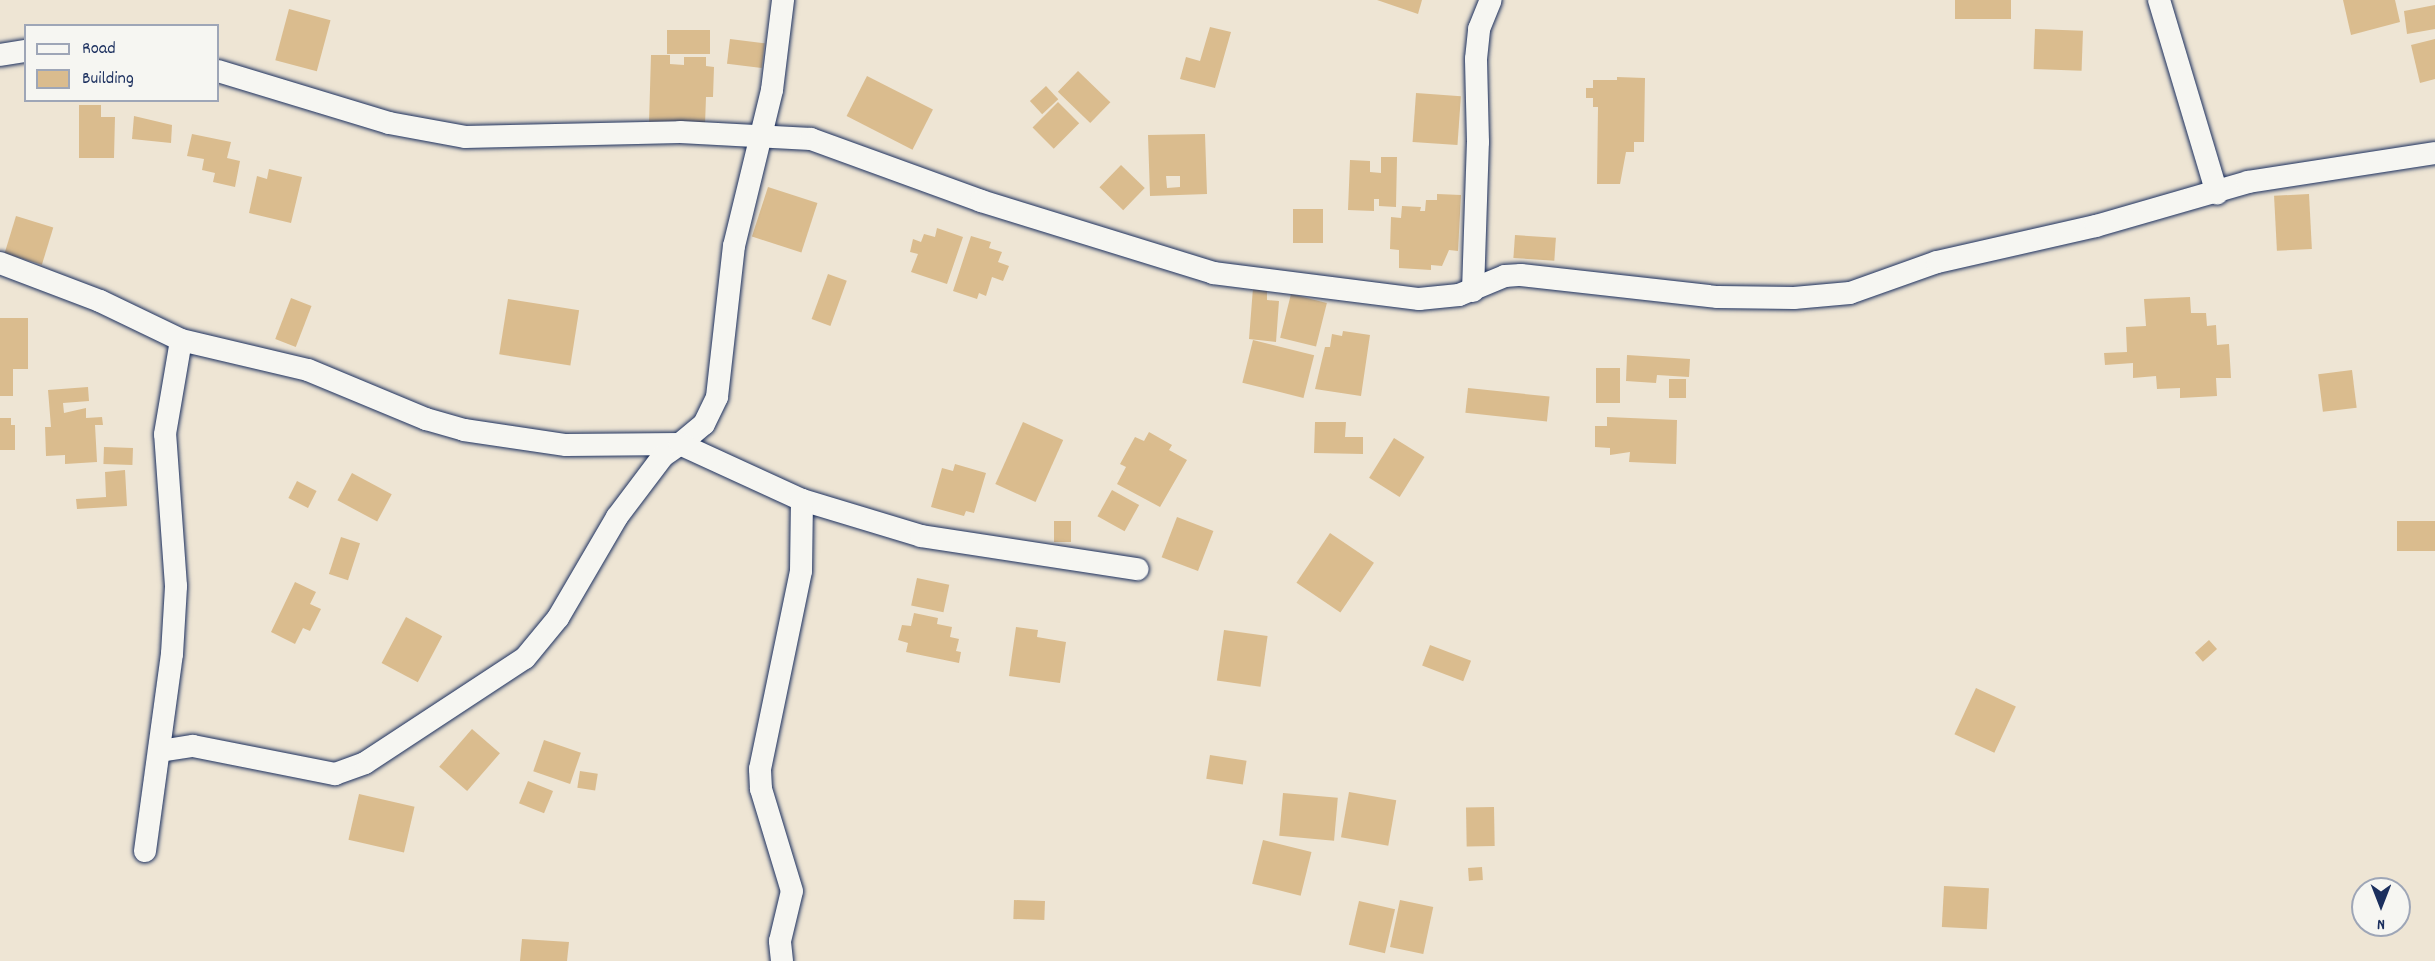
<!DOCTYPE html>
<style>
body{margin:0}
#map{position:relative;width:2435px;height:961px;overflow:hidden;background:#eee5d4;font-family:Dekko,sans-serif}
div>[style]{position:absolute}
.building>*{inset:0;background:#dabc8e;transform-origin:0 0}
.roads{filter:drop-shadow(0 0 2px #1b2f5e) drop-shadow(0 0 2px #1b2f5e)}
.street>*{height:22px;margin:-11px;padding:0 11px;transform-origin:11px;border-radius:11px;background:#f6f6f2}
span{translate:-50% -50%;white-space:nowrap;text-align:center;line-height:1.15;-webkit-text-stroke:6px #f6f6f2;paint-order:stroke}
.legend{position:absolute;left:24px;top:24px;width:195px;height:78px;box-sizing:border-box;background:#f6f6f2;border:2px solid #9ea6b7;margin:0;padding:8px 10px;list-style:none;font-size:18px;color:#1b2f5e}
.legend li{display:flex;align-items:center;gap:12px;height:30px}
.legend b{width:30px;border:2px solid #9ea6b7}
.north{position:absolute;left:2351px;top:877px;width:60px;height:60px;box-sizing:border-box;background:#f6f6f2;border:2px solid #9ea6b7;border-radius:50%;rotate:180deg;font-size:16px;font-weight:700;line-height:24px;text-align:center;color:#1b2f5e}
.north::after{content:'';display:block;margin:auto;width:21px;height:27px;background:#1b2f5e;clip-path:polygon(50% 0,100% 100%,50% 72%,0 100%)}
</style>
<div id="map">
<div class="building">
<div style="clip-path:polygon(1377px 0,1422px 0,1418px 14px)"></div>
<div style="left:1955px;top:0;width:56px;height:19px"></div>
<div style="clip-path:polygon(2343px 0,2395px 0,2400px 22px,2351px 35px)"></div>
<div style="clip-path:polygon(2435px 5px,2435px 29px,2407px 34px,2404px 11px)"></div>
<div style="left:289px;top:9px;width:43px;height:53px;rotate:15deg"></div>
<div style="clip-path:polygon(1210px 27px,1231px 32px,1215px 88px,1180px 79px,1186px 57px,1200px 61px)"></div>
<div style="left:2035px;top:29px;width:48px;height:40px;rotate:2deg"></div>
<div style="left:667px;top:30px;width:43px;height:24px"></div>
<div style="left:730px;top:39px;width:35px;height:25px;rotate:7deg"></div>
<div style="clip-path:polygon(2435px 39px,2435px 79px,2420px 83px,2411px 45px)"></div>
<div style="clip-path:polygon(651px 55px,670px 55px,670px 64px,684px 65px,684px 57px,706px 57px,706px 66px,714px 67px,713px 97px,706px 97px,705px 125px,649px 123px)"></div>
<div style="left:1078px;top:71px;width:45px;height:29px;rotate:44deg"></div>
<div style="left:867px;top:76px;width:74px;height:45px;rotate:27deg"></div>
<div style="clip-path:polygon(1617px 77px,1645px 78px,1644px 142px,1634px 142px,1634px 152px,1626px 152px,1620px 184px,1597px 184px,1598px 107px,1593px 107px,1593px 98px,1586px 98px,1586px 88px,1593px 88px,1593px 80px,1617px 80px)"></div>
<div style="left:1046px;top:86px;width:18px;height:22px;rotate:47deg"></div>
<div style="left:1416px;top:93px;width:45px;height:49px;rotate:4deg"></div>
<div style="left:1058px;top:102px;width:30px;height:36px;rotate:45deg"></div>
<div style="clip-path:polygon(79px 105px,101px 105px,101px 117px,115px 117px,114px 158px,79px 158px)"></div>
<div style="clip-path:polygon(134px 116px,172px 125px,171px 143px,132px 139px)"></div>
<div style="clip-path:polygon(192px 134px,231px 142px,227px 158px,240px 161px,235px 187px,213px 182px,215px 173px,202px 170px,204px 159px,187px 156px)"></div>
<div style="clip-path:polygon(evenodd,1205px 134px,1207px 194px,1150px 196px,1148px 135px,1205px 134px,1166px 176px,1180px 176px,1180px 187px,1167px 188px,1166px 176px)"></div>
<div style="clip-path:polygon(1381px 157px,1397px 157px,1396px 207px,1379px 206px,1379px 199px,1374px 199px,1374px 211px,1348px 210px,1350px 160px,1370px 161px,1370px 172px,1381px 173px)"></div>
<div style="left:1121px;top:165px;width:33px;height:31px;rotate:44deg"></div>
<div style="clip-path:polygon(269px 169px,302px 177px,291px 223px,249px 213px,257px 176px,267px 179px)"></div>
<div style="left:768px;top:187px;width:52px;height:52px;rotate:18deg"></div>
<div style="clip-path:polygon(1437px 194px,1461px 195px,1458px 251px,1449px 250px,1442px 266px,1431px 265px,1431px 270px,1399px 268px,1399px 250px,1390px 249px,1391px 217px,1401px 218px,1402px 206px,1421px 207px,1420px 211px,1425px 211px,1426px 200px,1437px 200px)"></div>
<div style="left:2309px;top:194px;width:55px;height:35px;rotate:87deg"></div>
<div style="left:1293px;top:209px;width:30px;height:34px"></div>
<div style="left:16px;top:216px;width:39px;height:39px;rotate:17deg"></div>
<div style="clip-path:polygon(937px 228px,963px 237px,947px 284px,911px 272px,918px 254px,910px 252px,913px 239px,921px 242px,924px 234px,935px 237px)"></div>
<div style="left:1515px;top:235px;width:41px;height:23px;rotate:4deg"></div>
<div style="clip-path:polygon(971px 236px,991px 242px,989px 248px,1002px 252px,998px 262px,1009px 266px,1003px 281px,992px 277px,986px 296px,979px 293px,977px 299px,953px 291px)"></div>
<div style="left:828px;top:274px;width:20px;height:48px;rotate:20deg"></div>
<div style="clip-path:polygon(1253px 288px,1267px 290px,1267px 300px,1279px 301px,1276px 342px,1249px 339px)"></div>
<div style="left:1291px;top:294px;width:37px;height:45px;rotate:14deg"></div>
<div style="clip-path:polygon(2190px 297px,2191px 313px,2206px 313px,2207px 326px,2216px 325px,2217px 345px,2229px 344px,2231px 378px,2216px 378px,2217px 396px,2180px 398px,2180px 388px,2157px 389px,2156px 376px,2133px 378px,2133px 363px,2105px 365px,2104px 353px,2127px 352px,2126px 327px,2146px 326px,2144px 299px)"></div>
<div style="left:291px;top:298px;width:22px;height:44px;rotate:21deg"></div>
<div style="left:508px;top:299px;width:72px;height:56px;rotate:9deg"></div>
<div style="clip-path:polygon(0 318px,28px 318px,28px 369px,13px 369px,13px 396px,0 396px)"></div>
<div style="clip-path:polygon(1343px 331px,1370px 335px,1361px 396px,1315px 389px,1325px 347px,1330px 347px,1332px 334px,1342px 336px)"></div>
<div style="left:1253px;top:340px;width:63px;height:44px;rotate:14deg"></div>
<div style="clip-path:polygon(1627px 355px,1690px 359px,1689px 377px,1657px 375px,1656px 383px,1626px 381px)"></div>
<div style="left:1596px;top:368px;width:24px;height:35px"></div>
<div style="left:2352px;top:370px;width:38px;height:34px;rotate:83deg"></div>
<div style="left:1669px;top:379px;width:17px;height:19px"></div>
<div style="clip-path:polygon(88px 387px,89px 401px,63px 403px,64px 413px,86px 408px,86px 418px,102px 417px,103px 425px,95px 425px,97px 462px,65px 464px,65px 455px,46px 456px,45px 427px,51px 427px,48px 390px)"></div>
<div style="left:1468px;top:388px;width:82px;height:25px;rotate:6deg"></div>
<div style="clip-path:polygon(1607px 417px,1677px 420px,1676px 464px,1629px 462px,1630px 452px,1610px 455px,1610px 448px,1595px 447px,1595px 426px,1607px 426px)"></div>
<div style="clip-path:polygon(0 418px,11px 418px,11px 425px,15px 425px,15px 450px,0 450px)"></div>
<div style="left:1023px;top:422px;width:44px;height:68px;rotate:24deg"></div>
<div style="clip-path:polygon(1315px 422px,1346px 422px,1345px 437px,1363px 437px,1363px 454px,1314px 453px)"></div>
<div style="clip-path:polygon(1149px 432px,1172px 445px,1169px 450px,1187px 460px,1160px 507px,1117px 484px,1126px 467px,1120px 464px,1135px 437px,1144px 441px)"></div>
<div style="left:1394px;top:438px;width:36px;height:47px;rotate:32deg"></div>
<div style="left:104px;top:447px;width:29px;height:17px;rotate:2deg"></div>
<div style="clip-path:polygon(955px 464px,986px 473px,974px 513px,966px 511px,964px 516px,931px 507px,942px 468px,953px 471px)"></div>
<div style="clip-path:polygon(125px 470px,127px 506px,77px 509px,76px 499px,106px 497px,105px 472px)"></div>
<div style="left:352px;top:473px;width:45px;height:31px;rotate:28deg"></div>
<div style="left:297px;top:481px;width:22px;height:19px;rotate:27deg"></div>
<div style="left:1112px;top:490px;width:31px;height:30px;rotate:29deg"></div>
<div style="left:1177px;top:517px;width:39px;height:43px;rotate:21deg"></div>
<div style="left:1054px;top:521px;width:17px;height:21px"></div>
<div style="left:2397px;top:521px;width:38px;height:30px"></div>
<div style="left:1330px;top:533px;width:53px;height:60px;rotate:34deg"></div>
<div style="left:341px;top:537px;width:20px;height:39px;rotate:18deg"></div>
<div style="left:917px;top:578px;width:33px;height:28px;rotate:12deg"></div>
<div style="clip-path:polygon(295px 582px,316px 592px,310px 604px,321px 609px,310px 631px,303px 628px,295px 644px,271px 632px)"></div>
<div style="clip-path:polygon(914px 613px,938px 618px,937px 624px,952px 627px,950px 637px,959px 639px,956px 651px,961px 652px,959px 663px,906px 652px,908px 643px,898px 640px,902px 625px,911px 626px)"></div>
<div style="left:406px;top:617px;width:41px;height:52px;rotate:28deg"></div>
<div style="clip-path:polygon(1016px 627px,1038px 630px,1037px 637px,1066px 642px,1060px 683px,1009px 676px)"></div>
<div style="left:1224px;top:630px;width:44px;height:51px;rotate:8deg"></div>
<div style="left:2209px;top:640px;width:12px;height:19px;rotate:48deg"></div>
<div style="left:1430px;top:645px;width:44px;height:22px;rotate:21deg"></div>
<div style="left:1976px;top:688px;width:44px;height:51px;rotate:25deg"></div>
<div style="left:472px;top:729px;width:37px;height:50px;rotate:41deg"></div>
<div style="left:544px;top:740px;width:39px;height:33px;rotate:19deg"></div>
<div style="left:1210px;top:755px;width:37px;height:24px;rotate:9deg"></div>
<div style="left:580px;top:771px;width:18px;height:17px;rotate:9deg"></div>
<div style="left:528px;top:781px;width:27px;height:24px;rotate:22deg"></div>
<div style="left:1349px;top:792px;width:48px;height:46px;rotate:10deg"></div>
<div style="left:1283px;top:793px;width:55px;height:43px;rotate:5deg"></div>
<div style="left:359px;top:794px;width:57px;height:47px;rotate:13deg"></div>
<div style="left:1494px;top:807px;width:39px;height:28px;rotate:89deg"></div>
<div style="left:1263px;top:840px;width:50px;height:45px;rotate:14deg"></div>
<div style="left:1482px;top:867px;width:13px;height:14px;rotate:86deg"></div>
<div style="left:1944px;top:886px;width:45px;height:41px;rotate:3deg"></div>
<div style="left:1014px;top:900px;width:31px;height:19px;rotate:2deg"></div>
<div style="left:1400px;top:900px;width:34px;height:48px;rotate:12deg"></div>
<div style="left:1359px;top:901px;width:37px;height:45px;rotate:13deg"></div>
<div style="clip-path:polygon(522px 939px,569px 942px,567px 961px,520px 961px)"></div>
</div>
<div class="roads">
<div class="street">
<div style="left:2159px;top:0;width:202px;rotate:73.3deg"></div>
<div style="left:0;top:55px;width:26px;rotate:-9deg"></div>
<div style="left:218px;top:71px;width:179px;rotate:16.9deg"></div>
<div style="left:389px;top:123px;width:77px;rotate:10.4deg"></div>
<div style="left:465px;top:137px;width:215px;rotate:-1.3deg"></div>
<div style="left:680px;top:132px;width:131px;rotate:3.1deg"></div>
<div style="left:811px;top:139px;width:181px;rotate:20deg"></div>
<div style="left:981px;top:201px;width:243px;rotate:17.2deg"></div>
<div style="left:1213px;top:273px;width:208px;rotate:7.2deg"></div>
<div style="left:1419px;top:299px;width:40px;rotate:-5.7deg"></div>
<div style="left:1459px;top:295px;width:50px;rotate:-22.4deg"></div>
<div style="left:1505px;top:276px;width:16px;rotate:-4deg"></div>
<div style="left:1521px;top:275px;width:198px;rotate:6.4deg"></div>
<div style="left:1718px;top:297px;width:76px;rotate:0.8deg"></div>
<div style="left:1794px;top:298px;width:56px;rotate:-5.1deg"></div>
<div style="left:1850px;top:293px;width:92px;rotate:-19.6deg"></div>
<div style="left:1937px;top:262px;width:163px;rotate:-12.8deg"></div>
<div style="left:2096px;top:226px;width:158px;rotate:-16.1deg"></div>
<div style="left:2248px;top:182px;width:189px;rotate:-8.8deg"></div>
<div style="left:0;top:263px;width:107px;rotate:20.8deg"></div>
<div style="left:100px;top:301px;width:90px;rotate:25.7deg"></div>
<div style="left:181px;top:340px;width:130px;rotate:13.3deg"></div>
<div style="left:308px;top:370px;width:128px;rotate:22.6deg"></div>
<div style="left:426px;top:419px;width:40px;rotate:16deg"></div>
<div style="left:464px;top:430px;width:103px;rotate:8.4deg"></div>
<div style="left:566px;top:445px;width:114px;rotate:-0.5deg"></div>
<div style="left:680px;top:444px;width:31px;rotate:-40deg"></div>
<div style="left:704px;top:424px;width:30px;rotate:-64deg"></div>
<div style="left:717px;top:397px;width:152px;rotate:-83.6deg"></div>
<div style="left:734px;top:246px;width:161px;rotate:-76.3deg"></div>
<div style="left:772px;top:90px;width:91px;rotate:-83deg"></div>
<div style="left:1473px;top:291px;width:149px;rotate:-88.1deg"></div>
<div style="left:1478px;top:142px;width:83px;rotate:-91.4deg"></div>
<div style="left:1476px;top:59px;width:30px;rotate:-84deg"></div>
<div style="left:1479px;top:29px;width:31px;rotate:-68deg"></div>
<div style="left:160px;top:751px;width:33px;rotate:-9deg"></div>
<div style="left:193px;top:746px;width:145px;rotate:11.2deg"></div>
<div style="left:335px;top:774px;width:32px;rotate:-20deg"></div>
<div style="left:365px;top:763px;width:191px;rotate:-33.3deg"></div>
<div style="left:525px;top:658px;width:52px;rotate:-50.5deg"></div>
<div style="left:558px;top:618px;width:117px;rotate:-59.7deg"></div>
<div style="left:617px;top:517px;width:76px;rotate:-53deg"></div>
<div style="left:663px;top:456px;width:21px;rotate:-35deg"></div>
<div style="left:680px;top:444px;width:134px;rotate:24.7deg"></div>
<div style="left:802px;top:500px;width:124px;rotate:16.8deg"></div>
<div style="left:921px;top:536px;width:219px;rotate:8.7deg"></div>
<div style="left:145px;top:851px;width:199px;rotate:-82.2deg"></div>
<div style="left:172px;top:654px;width:68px;rotate:-86.6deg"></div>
<div style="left:176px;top:586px;width:152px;rotate:-94.1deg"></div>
<div style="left:165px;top:434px;width:95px;rotate:-80.3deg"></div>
<div style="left:782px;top:961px;width:20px;rotate:-96deg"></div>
<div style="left:780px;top:941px;width:51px;rotate:-76.5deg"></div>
<div style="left:792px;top:891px;width:107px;rotate:-106.9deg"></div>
<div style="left:761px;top:789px;width:20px;rotate:-93deg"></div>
<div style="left:760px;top:769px;width:202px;rotate:-78.3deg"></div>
<div style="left:801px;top:571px;width:71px;rotate:-89.2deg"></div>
</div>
</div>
<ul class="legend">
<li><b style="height:8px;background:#f6f6f2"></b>Road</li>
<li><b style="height:16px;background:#dabc8e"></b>Building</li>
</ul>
<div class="north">N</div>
</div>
